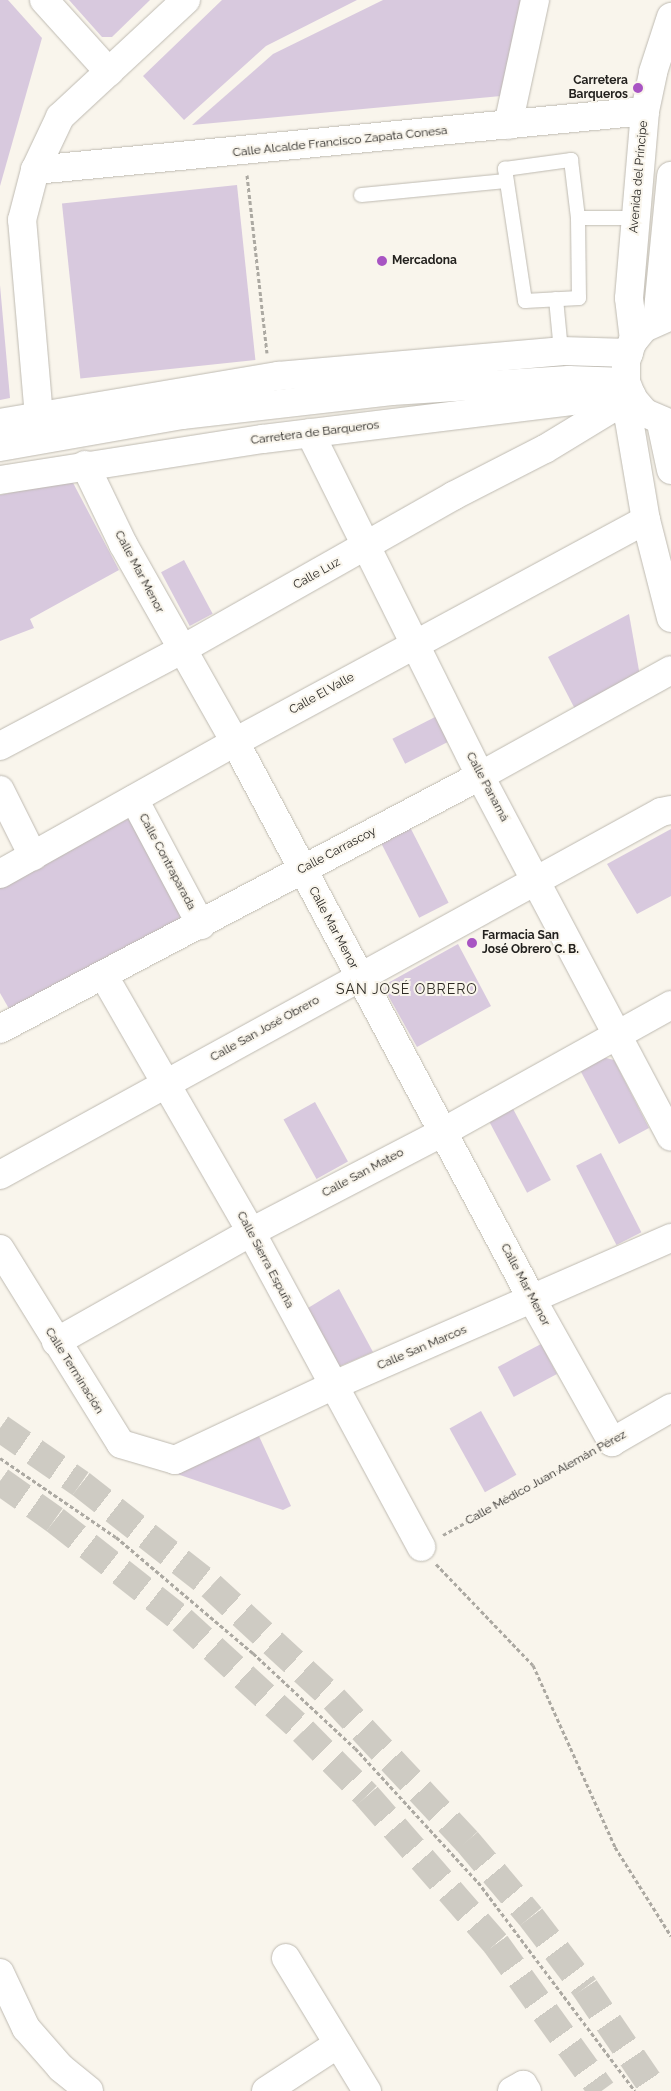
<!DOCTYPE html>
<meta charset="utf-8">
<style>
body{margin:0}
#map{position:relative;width:671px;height:2091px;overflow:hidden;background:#f9f5ec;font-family:Raleway,sans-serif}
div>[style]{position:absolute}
.green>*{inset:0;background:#d8c9de;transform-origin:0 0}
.highway-tunnel>*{height:28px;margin-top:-14px;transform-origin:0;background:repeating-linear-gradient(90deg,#cecbc3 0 28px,transparent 0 42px)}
.path>*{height:3px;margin-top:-1.5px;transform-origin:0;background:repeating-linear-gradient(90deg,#aca9a2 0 4px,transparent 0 6.5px)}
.roads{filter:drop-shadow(0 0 1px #bebab1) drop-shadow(0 0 1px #bebab1)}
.lane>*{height:14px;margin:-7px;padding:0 7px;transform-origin:7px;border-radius:7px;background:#fff}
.street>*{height:28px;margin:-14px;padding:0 14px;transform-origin:14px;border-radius:14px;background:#fff}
.secondary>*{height:28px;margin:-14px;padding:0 14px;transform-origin:14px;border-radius:14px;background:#fff}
.primary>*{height:28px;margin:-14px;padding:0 14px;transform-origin:14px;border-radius:14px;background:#fff}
.dots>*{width:14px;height:14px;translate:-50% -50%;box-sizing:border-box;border:2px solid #f9f5ec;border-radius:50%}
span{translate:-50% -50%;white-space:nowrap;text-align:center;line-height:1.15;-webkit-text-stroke:4px #f9f5ec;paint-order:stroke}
.poi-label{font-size:12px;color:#23211e;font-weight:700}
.right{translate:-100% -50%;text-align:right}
.left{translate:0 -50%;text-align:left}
.street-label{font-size:12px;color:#23211e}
.neighbourhood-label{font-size:14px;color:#2f2c25;letter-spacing:1px}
</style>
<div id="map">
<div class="green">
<div style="clip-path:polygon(0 0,8px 0,42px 38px,0 186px)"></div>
<div style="clip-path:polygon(69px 0,150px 0,112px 37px,102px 37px)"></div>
<div style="clip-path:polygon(222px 0,357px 0,266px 46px,184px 120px,143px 76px)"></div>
<div style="clip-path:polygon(383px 0,525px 0,501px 96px,192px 125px,273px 54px)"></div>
<div style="left:237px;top:185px;width:176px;height:176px;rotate:84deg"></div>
<div style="clip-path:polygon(0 285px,10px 398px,0 400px)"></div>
<div style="clip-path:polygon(71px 479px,119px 570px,30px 619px,34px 628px,0 641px,0 495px)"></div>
<div style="left:184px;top:560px;width:61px;height:26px;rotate:62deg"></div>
<div style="clip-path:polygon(629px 614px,640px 676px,576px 711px,548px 657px)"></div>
<div style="left:437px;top:716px;width:28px;height:50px;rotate:63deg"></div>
<div style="clip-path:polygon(131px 817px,186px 922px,12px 1014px,0 993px,0 888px)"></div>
<div style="left:410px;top:827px;width:85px;height:33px;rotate:63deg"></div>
<div style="clip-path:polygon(671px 829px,671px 896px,637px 914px,607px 864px)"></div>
<div style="clip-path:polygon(458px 944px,491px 1006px,417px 1047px,385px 990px,386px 984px)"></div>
<div style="clip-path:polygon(602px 1057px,614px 1060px,649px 1128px,619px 1144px,579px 1068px)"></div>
<div style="left:315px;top:1102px;width:68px;height:36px;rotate:61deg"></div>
<div style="left:511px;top:1105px;width:85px;height:27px;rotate:62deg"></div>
<div style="left:601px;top:1153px;width:89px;height:28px;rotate:63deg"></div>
<div style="clip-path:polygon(339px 1289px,373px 1352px,336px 1368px,308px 1308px)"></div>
<div style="left:541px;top:1344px;width:34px;height:49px;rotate:62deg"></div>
<div style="left:481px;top:1411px;width:73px;height:36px;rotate:61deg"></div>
<div style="clip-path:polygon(258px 1434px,291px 1506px,283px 1510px,177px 1474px)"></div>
</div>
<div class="highway-tunnel">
<div style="left:0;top:1428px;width:98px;rotate:34.7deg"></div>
<div style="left:81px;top:1484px;width:165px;rotate:38.1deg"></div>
<div style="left:211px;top:1586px;width:167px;rotate:42.6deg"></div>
<div style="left:334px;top:1699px;width:195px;rotate:46.9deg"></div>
<div style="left:467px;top:1841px;width:99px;rotate:49.9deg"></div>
<div style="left:531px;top:1917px;width:89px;rotate:52.7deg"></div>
<div style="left:585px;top:1988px;width:125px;rotate:55.8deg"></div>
<div style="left:0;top:1481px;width:67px;rotate:35.3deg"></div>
<div style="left:55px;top:1520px;width:162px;rotate:38.2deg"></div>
<div style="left:182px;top:1620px;width:164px;rotate:42.5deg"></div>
<div style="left:303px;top:1731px;width:91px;rotate:45.4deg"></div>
<div style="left:367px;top:1796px;width:196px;rotate:48.9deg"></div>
<div style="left:496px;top:1944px;width:181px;rotate:54.2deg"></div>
</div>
<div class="path">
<div style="left:247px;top:175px;width:179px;rotate:83.6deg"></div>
<div style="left:0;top:1458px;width:140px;rotate:34.3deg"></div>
<div style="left:116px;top:1537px;width:180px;rotate:40.3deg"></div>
<div style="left:253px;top:1653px;width:139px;rotate:43deg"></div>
<div style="left:355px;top:1748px;width:182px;rotate:47.5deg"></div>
<div style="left:478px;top:1882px;width:261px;rotate:53.1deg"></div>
<div style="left:443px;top:1535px;width:169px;rotate:-29deg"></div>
<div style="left:436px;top:1564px;width:140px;rotate:46.2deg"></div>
<div style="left:533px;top:1665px;width:200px;rotate:65.7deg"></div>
<div style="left:615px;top:1847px;width:105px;rotate:57.8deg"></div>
</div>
<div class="roads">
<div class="lane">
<div style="left:361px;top:195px;width:146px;rotate:-5.5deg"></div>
<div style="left:578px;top:218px;width:80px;rotate:89.3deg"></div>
<div style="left:579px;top:298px;width:54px;rotate:176.8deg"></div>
<div style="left:525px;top:301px;width:134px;rotate:-98.6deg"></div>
<div style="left:505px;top:169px;width:67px;rotate:-7.8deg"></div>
<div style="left:571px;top:160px;width:58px;rotate:83.1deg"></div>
<div style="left:578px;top:218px;width:57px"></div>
<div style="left:556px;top:299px;width:52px;rotate:84.5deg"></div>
</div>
<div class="street">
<div style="left:44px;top:0;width:97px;rotate:47.9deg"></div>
<div style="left:508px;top:125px;width:128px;rotate:-77.8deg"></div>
<div style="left:35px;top:170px;width:613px;rotate:-5.52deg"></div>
<div style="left:634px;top:340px;width:42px;rotate:-96.8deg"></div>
<div style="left:629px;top:298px;width:188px;rotate:-85.1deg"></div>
<div style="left:645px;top:111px;width:40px;rotate:-78deg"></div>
<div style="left:653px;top:72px;width:58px;rotate:-71.9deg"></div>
<div style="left:633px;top:399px;width:21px;rotate:101deg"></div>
<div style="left:629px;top:420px;width:101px;rotate:80.4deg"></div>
<div style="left:646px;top:520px;width:101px;rotate:75.7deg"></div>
<div style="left:39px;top:417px;width:198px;rotate:-94.9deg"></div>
<div style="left:22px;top:220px;width:52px;rotate:-75.4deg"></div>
<div style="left:35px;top:170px;width:59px;rotate:-64.7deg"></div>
<div style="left:60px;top:117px;width:172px;rotate:-42.9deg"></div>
<div style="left:0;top:423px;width:282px;rotate:-9.6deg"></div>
<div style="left:278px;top:376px;width:284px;rotate:-5deg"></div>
<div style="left:561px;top:351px;width:68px;rotate:1.7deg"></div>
<div style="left:310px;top:433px;width:383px;rotate:63.6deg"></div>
<div style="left:480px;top:776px;width:408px;rotate:62.1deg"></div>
<div style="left:85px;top:465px;width:88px;rotate:64.3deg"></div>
<div style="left:123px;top:544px;width:227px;rotate:60.5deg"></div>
<div style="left:235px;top:742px;width:633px;rotate:61.94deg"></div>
<div style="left:533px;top:1301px;width:162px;rotate:60.7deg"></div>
<div style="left:612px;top:1442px;width:68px;rotate:-30deg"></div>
<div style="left:0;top:480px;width:266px;rotate:-8.9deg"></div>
<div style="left:263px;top:439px;width:368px;rotate:-7deg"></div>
<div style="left:0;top:746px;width:205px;rotate:-27.9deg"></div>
<div style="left:181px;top:650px;width:313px;rotate:-29.5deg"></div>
<div style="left:453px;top:496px;width:103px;rotate:-27.1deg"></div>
<div style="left:545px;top:449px;width:102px;rotate:-31.3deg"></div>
<div style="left:0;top:790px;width:74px;rotate:63.4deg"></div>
<div style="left:134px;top:799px;width:143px;rotate:62deg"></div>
<div style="left:0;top:874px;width:270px;rotate:-29.3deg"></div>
<div style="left:235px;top:742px;width:467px;rotate:-28.4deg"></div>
<div style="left:104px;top:976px;width:295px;rotate:60.1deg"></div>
<div style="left:251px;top:1232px;width:358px;rotate:61.6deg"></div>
<div style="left:0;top:1029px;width:543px;rotate:-27.79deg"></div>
<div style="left:480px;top:776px;width:218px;rotate:-29deg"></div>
<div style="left:0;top:1175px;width:754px;rotate:-28.77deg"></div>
<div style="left:661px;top:812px;width:10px;rotate:-11deg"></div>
<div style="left:0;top:1249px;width:229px;rotate:58.2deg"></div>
<div style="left:121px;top:1444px;width:56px;rotate:16.5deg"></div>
<div style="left:175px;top:1460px;width:174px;rotate:-25.2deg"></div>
<div style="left:332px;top:1386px;width:370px;rotate:-23.6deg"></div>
<div style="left:56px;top:1342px;width:224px;rotate:-29.4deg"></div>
<div style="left:251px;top:1232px;width:216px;rotate:-27.5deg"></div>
<div style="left:443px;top:1132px;width:261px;rotate:-29.1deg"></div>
<div style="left:286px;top:1958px;width:156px;rotate:58.7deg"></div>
<div style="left:0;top:1973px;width:61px;rotate:64.7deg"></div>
<div style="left:26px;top:2028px;width:53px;rotate:48.8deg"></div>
<div style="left:61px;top:2068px;width:36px;rotate:39deg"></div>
<div style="left:266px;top:2091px;width:86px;rotate:-33.1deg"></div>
<div style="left:512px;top:2091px;width:13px;rotate:-29deg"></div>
<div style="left:523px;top:2085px;width:7px;rotate:56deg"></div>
</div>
<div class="secondary">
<div style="left:0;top:447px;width:185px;rotate:-10deg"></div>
<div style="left:182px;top:415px;width:211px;rotate:-6.5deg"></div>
<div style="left:392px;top:391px;width:177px;rotate:-3.6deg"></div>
<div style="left:569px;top:380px;width:57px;rotate:2deg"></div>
</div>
<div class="primary">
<div style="left:671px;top:316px;width:30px;rotate:156deg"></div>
<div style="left:644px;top:328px;width:19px;rotate:129deg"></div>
<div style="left:632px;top:343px;width:20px;rotate:108deg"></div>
<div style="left:626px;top:362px;width:20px;rotate:90deg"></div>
<div style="left:626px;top:382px;width:18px;rotate:68deg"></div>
<div style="left:633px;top:399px;width:18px;rotate:49deg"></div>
<div style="left:645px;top:413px;width:28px;rotate:23deg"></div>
<div style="left:657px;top:320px;width:145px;rotate:-84.4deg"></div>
<div style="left:661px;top:423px;width:48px;rotate:78deg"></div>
</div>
</div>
<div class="dots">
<div style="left:638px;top:88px;background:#a854c3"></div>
<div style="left:382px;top:261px;background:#a854c3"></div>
<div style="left:472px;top:943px;background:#a854c3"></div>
</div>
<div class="poi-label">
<span class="right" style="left:628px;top:88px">Carretera<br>Barqueros</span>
<span class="left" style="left:392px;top:261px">Mercadona</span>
<span class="left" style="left:482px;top:943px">Farmacia San<br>José Obrero C. B.</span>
</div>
<div class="street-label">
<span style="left:340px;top:142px;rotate:-6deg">Calle Alcalde Francisco Zapata Conesa</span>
<span style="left:639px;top:177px;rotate:-85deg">Avenida del Príncipe</span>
<span style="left:315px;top:433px;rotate:-7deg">Carretera de Barqueros</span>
<span style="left:139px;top:572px;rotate:62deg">Calle Mar Menor</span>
<span style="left:317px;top:574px;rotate:-29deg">Calle Luz</span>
<span style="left:322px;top:694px;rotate:-29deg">Calle El Valle</span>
<span style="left:487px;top:787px;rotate:62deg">Calle Panamá</span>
<span style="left:337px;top:851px;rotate:-28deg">Calle Carrascoy</span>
<span style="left:167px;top:862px;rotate:62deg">Calle Contraparada</span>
<span style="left:333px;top:928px;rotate:62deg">Calle Mar Menor</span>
<span style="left:265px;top:1029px;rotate:-29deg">Calle San José Obrero</span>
<span style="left:363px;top:1173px;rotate:-28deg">Calle San Mateo</span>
<span style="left:265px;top:1260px;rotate:62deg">Calle Sierra Espuña</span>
<span style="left:525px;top:1285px;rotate:62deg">Calle Mar Menor</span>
<span style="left:422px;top:1348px;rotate:-23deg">Calle San Marcos</span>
<span style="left:74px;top:1371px;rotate:58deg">Calle Terminación</span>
<span style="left:546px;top:1478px;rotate:-29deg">Calle Médico Juan Alemán Pérez</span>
</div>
<div class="neighbourhood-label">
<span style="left:407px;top:989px">SAN JOSÉ OBRERO</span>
</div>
</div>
